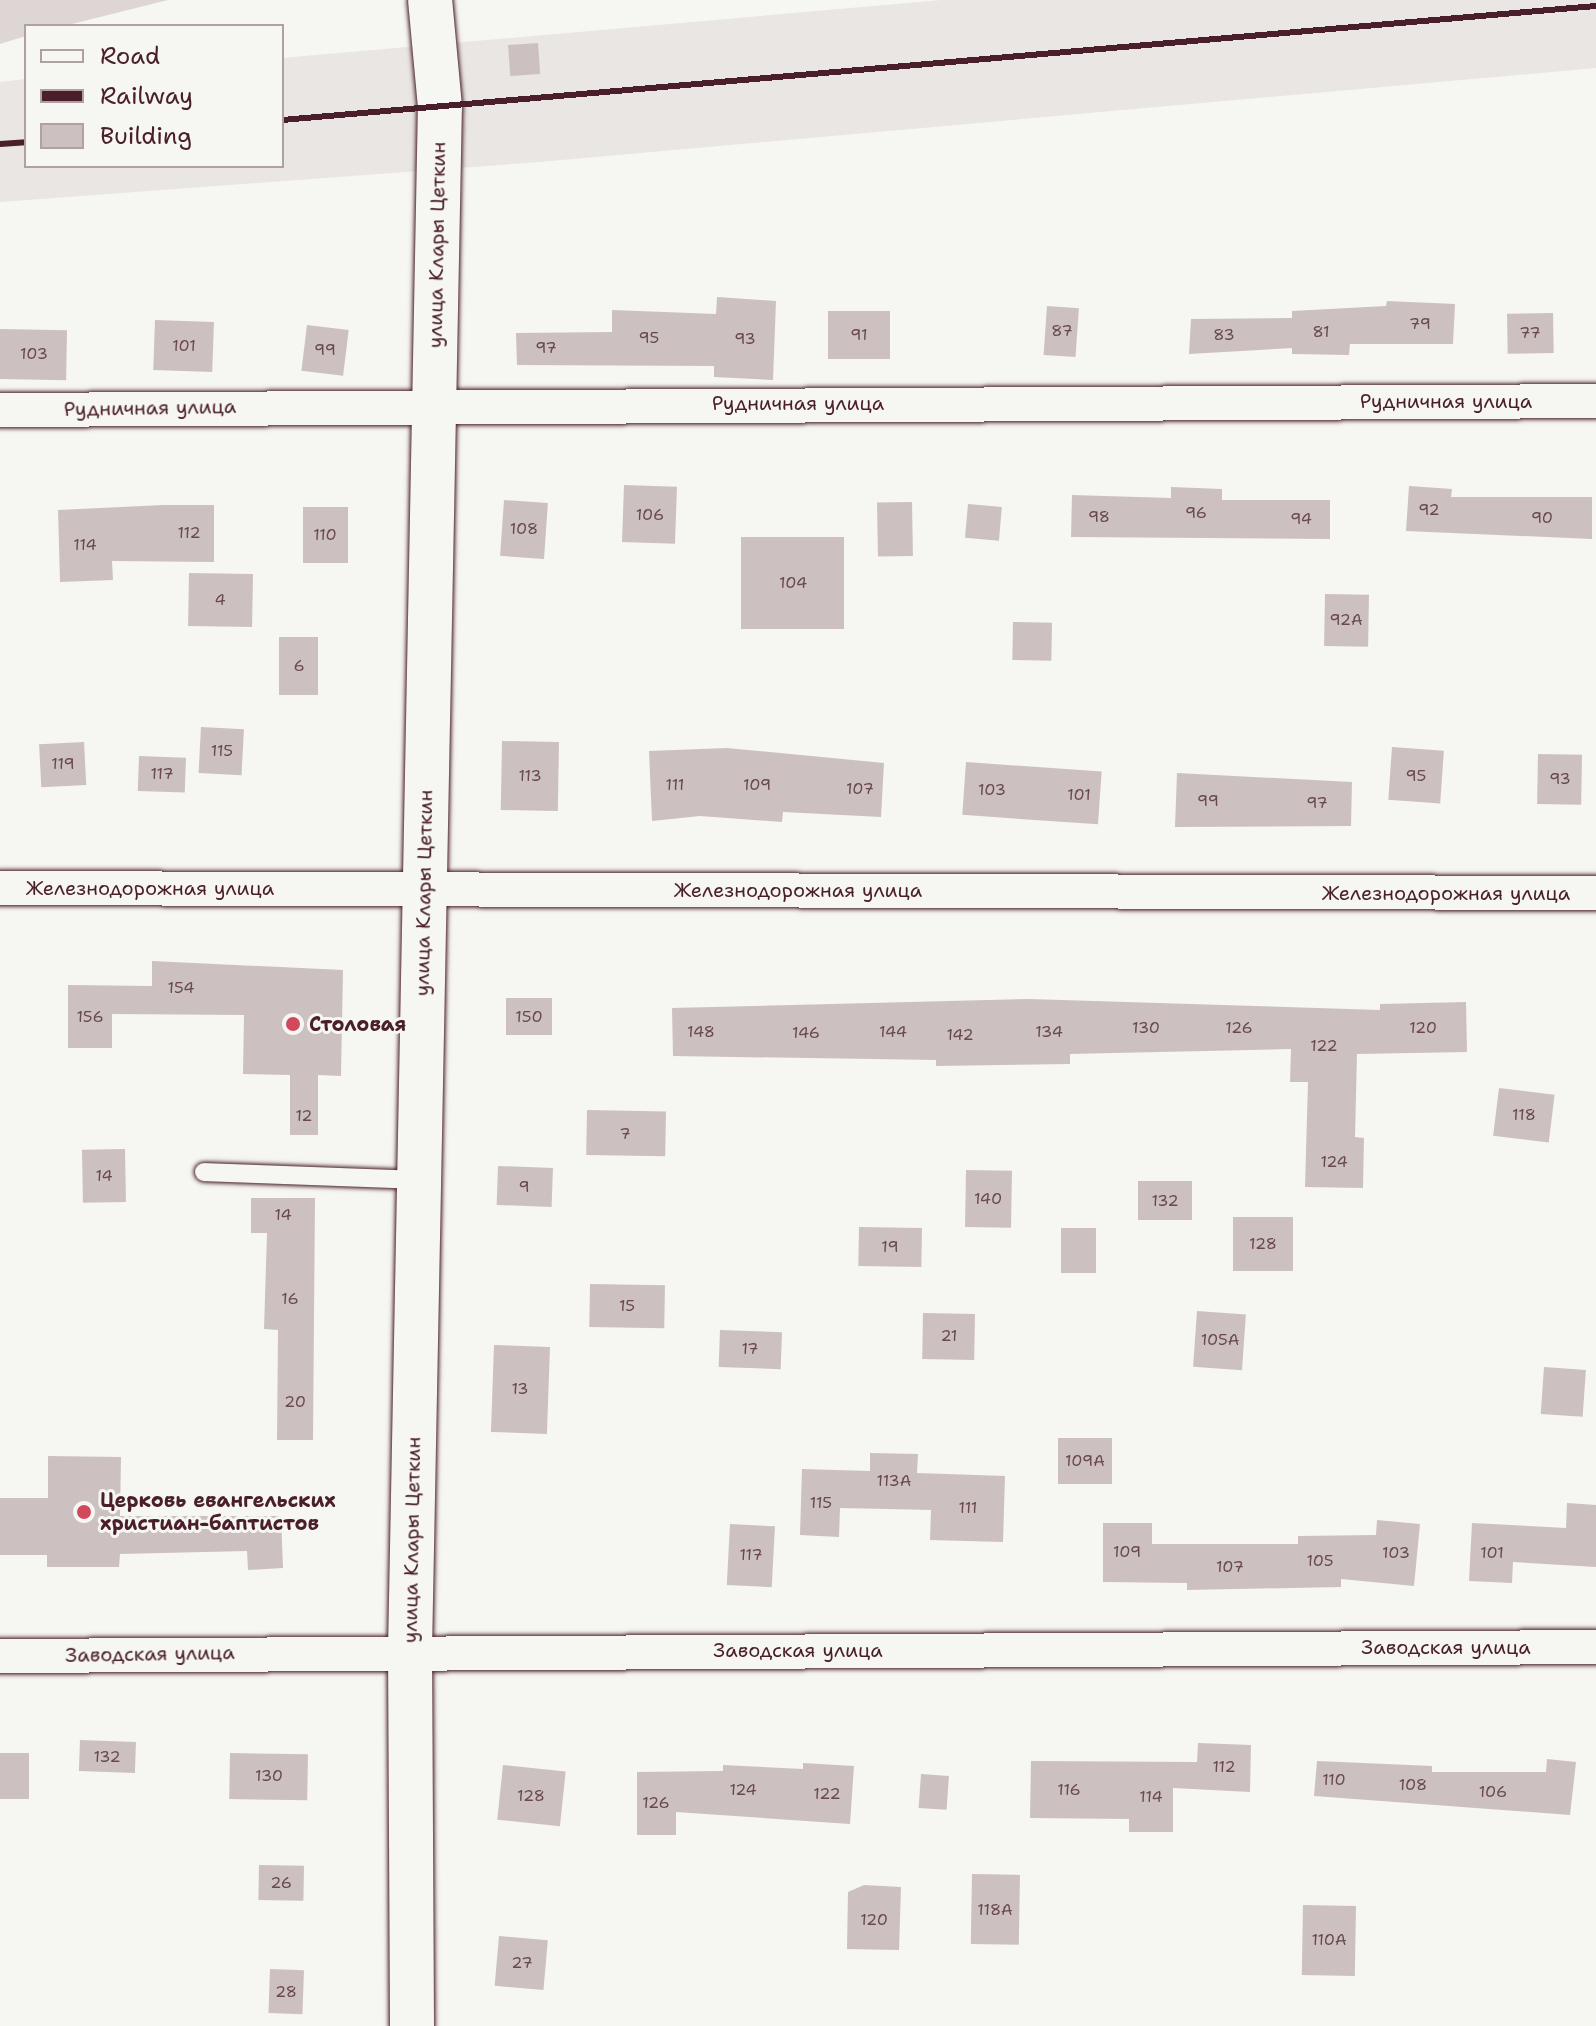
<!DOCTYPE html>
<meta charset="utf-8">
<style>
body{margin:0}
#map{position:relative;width:1596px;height:2026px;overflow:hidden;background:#f6f6f2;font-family:"Shantell Sans",sans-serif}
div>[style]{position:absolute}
.built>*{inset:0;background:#e9e6e3}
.green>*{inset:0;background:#ddd6d5}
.building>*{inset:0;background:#ccc1c0;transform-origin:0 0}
.roads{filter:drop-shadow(0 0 2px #4a1f2b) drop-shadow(0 0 2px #4a1f2b)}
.lane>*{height:18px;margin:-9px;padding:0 9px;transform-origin:9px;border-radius:9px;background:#f6f6f2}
.street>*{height:34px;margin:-17px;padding:0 17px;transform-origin:17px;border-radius:17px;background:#f6f6f2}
.secondary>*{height:44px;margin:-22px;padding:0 22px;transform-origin:22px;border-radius:22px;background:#f6f6f2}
.rail>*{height:6px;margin:-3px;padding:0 3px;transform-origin:3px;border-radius:3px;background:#4a1f2b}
.dots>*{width:22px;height:22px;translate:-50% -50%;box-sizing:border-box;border:4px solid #f6f6f2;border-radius:50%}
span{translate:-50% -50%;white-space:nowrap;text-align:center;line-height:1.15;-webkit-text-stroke:6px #f6f6f2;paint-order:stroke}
.number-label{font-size:16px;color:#6a4850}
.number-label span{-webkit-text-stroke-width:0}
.street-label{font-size:20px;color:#4a1f2b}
.poi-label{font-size:20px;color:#4a1f2b;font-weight:700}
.left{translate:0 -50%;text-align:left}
.legend{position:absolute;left:24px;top:24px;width:260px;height:144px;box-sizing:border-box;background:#f6f6f2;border:2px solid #b1a0a2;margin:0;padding:10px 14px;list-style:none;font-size:24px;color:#4a1f2b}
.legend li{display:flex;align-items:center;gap:16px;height:40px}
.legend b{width:40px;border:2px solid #b1a0a2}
</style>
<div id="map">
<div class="built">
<div style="clip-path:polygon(942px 0,1596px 0,1596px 68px,539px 162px,0 202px,0 82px,26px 79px,26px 166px,282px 166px,282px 58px)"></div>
</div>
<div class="green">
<div style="clip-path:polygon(0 0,168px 0,64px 26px,26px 26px,26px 36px,0 44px)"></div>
</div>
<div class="building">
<div style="left:538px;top:43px;width:31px;height:30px;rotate:86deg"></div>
<div style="clip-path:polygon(717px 297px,776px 301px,773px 380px,714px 377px,714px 366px,517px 365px,516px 333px,612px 332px,612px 310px,716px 314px)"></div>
<div style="clip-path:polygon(1387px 301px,1455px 304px,1453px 344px,1350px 344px,1349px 355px,1292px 354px,1292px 348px,1189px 354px,1191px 319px,1292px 318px,1292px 311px,1386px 306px)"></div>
<div style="left:1047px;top:306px;width:32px;height:49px;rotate:4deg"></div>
<div style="left:828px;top:311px;width:62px;height:48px"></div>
<div style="left:1553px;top:313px;width:40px;height:46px;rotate:89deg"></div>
<div style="left:155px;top:320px;width:59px;height:50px;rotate:2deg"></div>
<div style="left:307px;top:325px;width:42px;height:46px;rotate:7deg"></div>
<div style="left:0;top:329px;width:67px;height:50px;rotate:1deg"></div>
<div style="left:624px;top:485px;width:53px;height:57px;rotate:2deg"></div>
<div style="clip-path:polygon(1409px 486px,1452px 489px,1451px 497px,1592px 497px,1592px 539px,1406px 531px)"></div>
<div style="clip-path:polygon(1171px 487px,1222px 489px,1222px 500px,1330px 500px,1330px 539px,1071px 537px,1072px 495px,1171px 498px)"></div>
<div style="left:504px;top:500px;width:44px;height:56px;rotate:4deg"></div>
<div style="left:912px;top:502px;width:54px;height:35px;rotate:89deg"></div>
<div style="left:968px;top:504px;width:34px;height:34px;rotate:5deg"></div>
<div style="clip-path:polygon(163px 505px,214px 505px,214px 562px,112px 561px,113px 580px,60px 582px,58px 510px)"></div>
<div style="left:303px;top:507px;width:45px;height:56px"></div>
<div style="left:741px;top:537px;width:103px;height:92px"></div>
<div style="left:189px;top:573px;width:64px;height:53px;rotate:1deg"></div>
<div style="left:1325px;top:594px;width:44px;height:52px;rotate:1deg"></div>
<div style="left:1013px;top:622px;width:39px;height:38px;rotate:1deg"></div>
<div style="left:279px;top:637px;width:39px;height:58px"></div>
<div style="left:201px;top:727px;width:43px;height:46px;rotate:3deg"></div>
<div style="left:502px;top:741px;width:57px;height:69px;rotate:1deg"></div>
<div style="left:84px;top:742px;width:43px;height:45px;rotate:87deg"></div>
<div style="left:1392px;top:747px;width:52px;height:53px;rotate:4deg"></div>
<div style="clip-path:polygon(727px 748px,884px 763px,881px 817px,783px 812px,782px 822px,700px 816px,652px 821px,649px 751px)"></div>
<div style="left:1538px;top:754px;width:44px;height:50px;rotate:1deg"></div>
<div style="left:139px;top:756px;width:47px;height:35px;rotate:2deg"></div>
<div style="left:966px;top:762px;width:136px;height:53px;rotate:4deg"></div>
<div style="clip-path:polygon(1177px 773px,1352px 782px,1351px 826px,1175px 827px)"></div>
<div style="clip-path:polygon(152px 961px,343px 970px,341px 1076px,318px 1075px,318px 1135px,290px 1135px,290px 1075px,243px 1074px,244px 1015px,112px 1014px,112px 1048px,68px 1048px,68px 985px,152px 986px)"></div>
<div style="left:506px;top:998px;width:46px;height:37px"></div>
<div style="clip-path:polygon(1029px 999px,1380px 1010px,1380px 1004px,1466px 1002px,1467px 1052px,1357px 1054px,1355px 1137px,1364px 1138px,1363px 1188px,1305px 1187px,1308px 1082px,1290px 1082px,1291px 1049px,1070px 1054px,1070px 1064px,936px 1066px,936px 1060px,673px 1056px,672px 1008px)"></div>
<div style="left:1499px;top:1088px;width:56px;height:48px;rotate:7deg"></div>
<div style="left:587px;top:1110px;width:79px;height:45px;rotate:1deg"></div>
<div style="left:125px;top:1149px;width:53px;height:43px;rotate:89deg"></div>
<div style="left:498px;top:1166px;width:55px;height:39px;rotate:2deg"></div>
<div style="left:966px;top:1170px;width:46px;height:57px;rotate:1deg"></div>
<div style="left:1138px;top:1181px;width:54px;height:39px"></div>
<div style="clip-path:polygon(251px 1198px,315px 1198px,313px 1440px,277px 1440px,278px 1330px,264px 1329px,267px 1233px,251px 1233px)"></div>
<div style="left:1233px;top:1217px;width:60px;height:54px"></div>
<div style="left:859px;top:1227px;width:63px;height:39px;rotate:1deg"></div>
<div style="left:1061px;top:1228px;width:35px;height:45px"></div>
<div style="left:590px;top:1284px;width:75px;height:43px;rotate:1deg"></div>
<div style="left:1197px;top:1311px;width:49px;height:56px;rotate:4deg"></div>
<div style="left:923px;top:1313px;width:52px;height:46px;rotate:1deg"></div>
<div style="left:720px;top:1330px;width:62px;height:37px;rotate:2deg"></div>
<div style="left:494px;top:1345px;width:56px;height:87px;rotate:2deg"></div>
<div style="left:1544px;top:1367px;width:42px;height:47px;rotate:4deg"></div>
<div style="left:1058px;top:1438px;width:54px;height:46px"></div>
<div style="clip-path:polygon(870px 1453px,918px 1454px,917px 1473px,1005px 1476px,1003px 1542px,930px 1540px,931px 1510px,840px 1508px,839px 1537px,800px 1535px,802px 1469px,870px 1471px)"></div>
<div style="clip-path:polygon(48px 1456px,121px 1457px,120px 1516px,281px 1516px,283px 1568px,248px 1570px,247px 1551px,120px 1554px,119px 1567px,47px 1567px,47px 1555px,0 1555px,0 1498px,48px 1498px)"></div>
<div style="clip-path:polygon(1567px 1503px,1596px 1505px,1596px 1567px,1513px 1562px,1512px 1583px,1469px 1581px,1472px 1523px,1566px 1528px)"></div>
<div style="clip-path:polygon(1377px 1520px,1420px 1524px,1414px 1586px,1341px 1579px,1341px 1587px,1187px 1590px,1187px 1583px,1103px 1582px,1103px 1523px,1152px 1523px,1152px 1544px,1298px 1544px,1298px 1536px,1376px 1535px)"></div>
<div style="left:730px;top:1524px;width:45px;height:61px;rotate:3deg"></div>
<div style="left:80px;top:1740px;width:56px;height:31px;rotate:2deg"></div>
<div style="clip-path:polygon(1198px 1743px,1251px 1745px,1250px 1792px,1173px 1788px,1173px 1832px,1129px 1832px,1129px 1819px,1030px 1818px,1031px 1761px,1197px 1762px)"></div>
<div style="left:0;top:1753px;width:29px;height:46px"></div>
<div style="left:230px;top:1753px;width:78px;height:46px;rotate:1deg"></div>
<div style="clip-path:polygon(1547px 1759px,1576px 1762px,1570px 1815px,1314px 1796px,1317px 1761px,1432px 1766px,1432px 1772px,1546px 1772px)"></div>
<div style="clip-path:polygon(803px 1763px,854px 1766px,850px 1824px,676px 1812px,676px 1835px,637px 1835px,637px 1772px,723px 1771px,723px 1765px,803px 1769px)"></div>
<div style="left:503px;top:1765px;width:63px;height:55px;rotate:6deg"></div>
<div style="left:921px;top:1774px;width:28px;height:34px;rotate:4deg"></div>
<div style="left:259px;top:1865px;width:45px;height:35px;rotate:1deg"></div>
<div style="left:972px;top:1874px;width:48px;height:70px;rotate:1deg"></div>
<div style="clip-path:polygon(864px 1885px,901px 1887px,899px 1950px,847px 1949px,848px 1892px)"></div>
<div style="left:1303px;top:1905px;width:53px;height:70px;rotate:1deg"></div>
<div style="left:499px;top:1936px;width:49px;height:50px;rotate:5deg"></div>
<div style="left:270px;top:1969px;width:34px;height:44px;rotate:2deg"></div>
</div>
<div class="roads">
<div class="lane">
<div style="left:204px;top:1172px;width:215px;rotate:2.1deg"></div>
</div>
<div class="street">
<div style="left:0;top:410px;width:1596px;rotate:-0.32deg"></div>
<div style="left:0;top:888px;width:1596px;rotate:0.18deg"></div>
<div style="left:0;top:1656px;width:1596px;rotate:-0.32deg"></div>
</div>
<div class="secondary">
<div style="left:412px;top:2026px;width:375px;rotate:-90.3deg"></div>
<div style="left:410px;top:1651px;width:1544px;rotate:-88.89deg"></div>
<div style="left:440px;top:107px;width:107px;rotate:-95.3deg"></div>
</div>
</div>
<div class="rail">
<div style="left:282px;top:120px;width:1319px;rotate:-4.96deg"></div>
<div style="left:0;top:144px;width:26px;rotate:-4deg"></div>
</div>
<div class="dots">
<div style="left:293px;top:1024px;background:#d1495b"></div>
<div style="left:84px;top:1512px;background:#d1495b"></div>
</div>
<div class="number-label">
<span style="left:1420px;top:324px">79</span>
<span style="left:1062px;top:331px">87</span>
<span style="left:1321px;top:332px">81</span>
<span style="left:1530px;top:333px">77</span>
<span style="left:859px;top:335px">91</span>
<span style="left:1224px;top:335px">83</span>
<span style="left:649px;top:338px">95</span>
<span style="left:745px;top:339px">93</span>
<span style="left:184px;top:346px">101</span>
<span style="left:546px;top:348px">97</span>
<span style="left:325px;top:350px">99</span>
<span style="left:34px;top:354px">103</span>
<span style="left:1429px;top:510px">92</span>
<span style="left:1196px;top:513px">96</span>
<span style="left:650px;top:515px">106</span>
<span style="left:1099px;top:517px">98</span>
<span style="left:1542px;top:518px">90</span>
<span style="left:1301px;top:519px">94</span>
<span style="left:524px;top:529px">108</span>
<span style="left:189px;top:533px">112</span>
<span style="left:325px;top:535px">110</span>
<span style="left:85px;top:545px">114</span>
<span style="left:793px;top:583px">104</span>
<span style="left:220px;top:600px">4</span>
<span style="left:1346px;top:620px">92А</span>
<span style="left:299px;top:666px">6</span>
<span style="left:222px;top:751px">115</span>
<span style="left:63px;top:764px">119</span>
<span style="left:162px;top:774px">117</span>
<span style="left:530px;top:776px">113</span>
<span style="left:1416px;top:776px">95</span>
<span style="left:1560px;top:779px">93</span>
<span style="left:675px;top:785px">111</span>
<span style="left:757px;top:785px">109</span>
<span style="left:860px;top:789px">107</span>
<span style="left:992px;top:790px">103</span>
<span style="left:1079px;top:795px">101</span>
<span style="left:1208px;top:801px">99</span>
<span style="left:1317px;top:803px">97</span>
<span style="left:181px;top:988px">154</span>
<span style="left:90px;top:1017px">156</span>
<span style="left:529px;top:1017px">150</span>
<span style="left:1146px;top:1028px">130</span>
<span style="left:1239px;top:1028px">126</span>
<span style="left:1423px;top:1028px">120</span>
<span style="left:701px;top:1032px">148</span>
<span style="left:893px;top:1032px">144</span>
<span style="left:1049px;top:1032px">134</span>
<span style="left:806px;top:1033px">146</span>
<span style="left:960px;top:1035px">142</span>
<span style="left:1324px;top:1046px">122</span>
<span style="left:1524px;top:1115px">118</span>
<span style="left:304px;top:1116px">12</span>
<span style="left:625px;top:1134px">7</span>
<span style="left:1334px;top:1162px">124</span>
<span style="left:104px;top:1176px">14</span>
<span style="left:524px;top:1187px">9</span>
<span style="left:988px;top:1199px">140</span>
<span style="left:1165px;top:1201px">132</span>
<span style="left:283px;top:1215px">14</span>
<span style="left:1263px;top:1244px">128</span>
<span style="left:890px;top:1247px">19</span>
<span style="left:290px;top:1299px">16</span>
<span style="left:627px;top:1306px">15</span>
<span style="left:949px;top:1336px">21</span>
<span style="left:1220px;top:1340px">105А</span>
<span style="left:750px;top:1349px">17</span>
<span style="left:520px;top:1389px">13</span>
<span style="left:295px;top:1402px">20</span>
<span style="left:1085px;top:1461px">109А</span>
<span style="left:894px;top:1481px">113А</span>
<span style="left:821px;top:1503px">115</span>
<span style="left:968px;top:1508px">111</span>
<span style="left:1127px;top:1552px">109</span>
<span style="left:1396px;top:1553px">103</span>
<span style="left:1492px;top:1553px">101</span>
<span style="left:751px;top:1555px">117</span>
<span style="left:1320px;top:1561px">105</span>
<span style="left:1230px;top:1567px">107</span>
<span style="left:107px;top:1757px">132</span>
<span style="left:1224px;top:1767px">112</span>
<span style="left:269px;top:1776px">130</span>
<span style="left:1334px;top:1780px">110</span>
<span style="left:1413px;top:1785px">108</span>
<span style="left:743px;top:1790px">124</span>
<span style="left:1069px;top:1790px">116</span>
<span style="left:1493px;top:1792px">106</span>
<span style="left:827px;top:1794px">122</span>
<span style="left:531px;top:1796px">128</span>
<span style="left:1151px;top:1797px">114</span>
<span style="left:656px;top:1803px">126</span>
<span style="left:281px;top:1883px">26</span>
<span style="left:995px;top:1910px">118А</span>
<span style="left:874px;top:1920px">120</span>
<span style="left:1329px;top:1940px">110А</span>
<span style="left:522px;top:1963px">27</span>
<span style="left:286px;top:1992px">28</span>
</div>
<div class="street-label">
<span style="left:437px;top:245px;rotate:-89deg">улица Клары Цеткин</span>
<span style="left:1446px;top:401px">Рудничная улица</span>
<span style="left:798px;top:403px">Рудничная улица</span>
<span style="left:150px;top:408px;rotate:-1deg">Рудничная улица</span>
<span style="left:150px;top:888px">Железнодорожная улица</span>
<span style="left:798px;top:890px">Железнодорожная улица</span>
<span style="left:424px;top:893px;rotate:-89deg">улица Клары Цеткин</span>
<span style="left:1446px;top:893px">Железнодорожная улица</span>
<span style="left:412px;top:1540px;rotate:-89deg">улица Клары Цеткин</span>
<span style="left:1446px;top:1647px">Заводская улица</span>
<span style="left:798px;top:1650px">Заводская улица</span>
<span style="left:150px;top:1654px;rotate:-1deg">Заводская улица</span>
</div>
<div class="poi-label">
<span class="left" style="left:309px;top:1024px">Столовая</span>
<span class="left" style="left:100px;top:1512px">Церковь евангельских<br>христиан-баптистов</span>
</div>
<ul class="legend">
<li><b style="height:10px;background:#f6f6f2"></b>Road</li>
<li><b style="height:10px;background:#4a1f2b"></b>Railway</li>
<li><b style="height:22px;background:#ccc1c0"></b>Building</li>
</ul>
</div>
